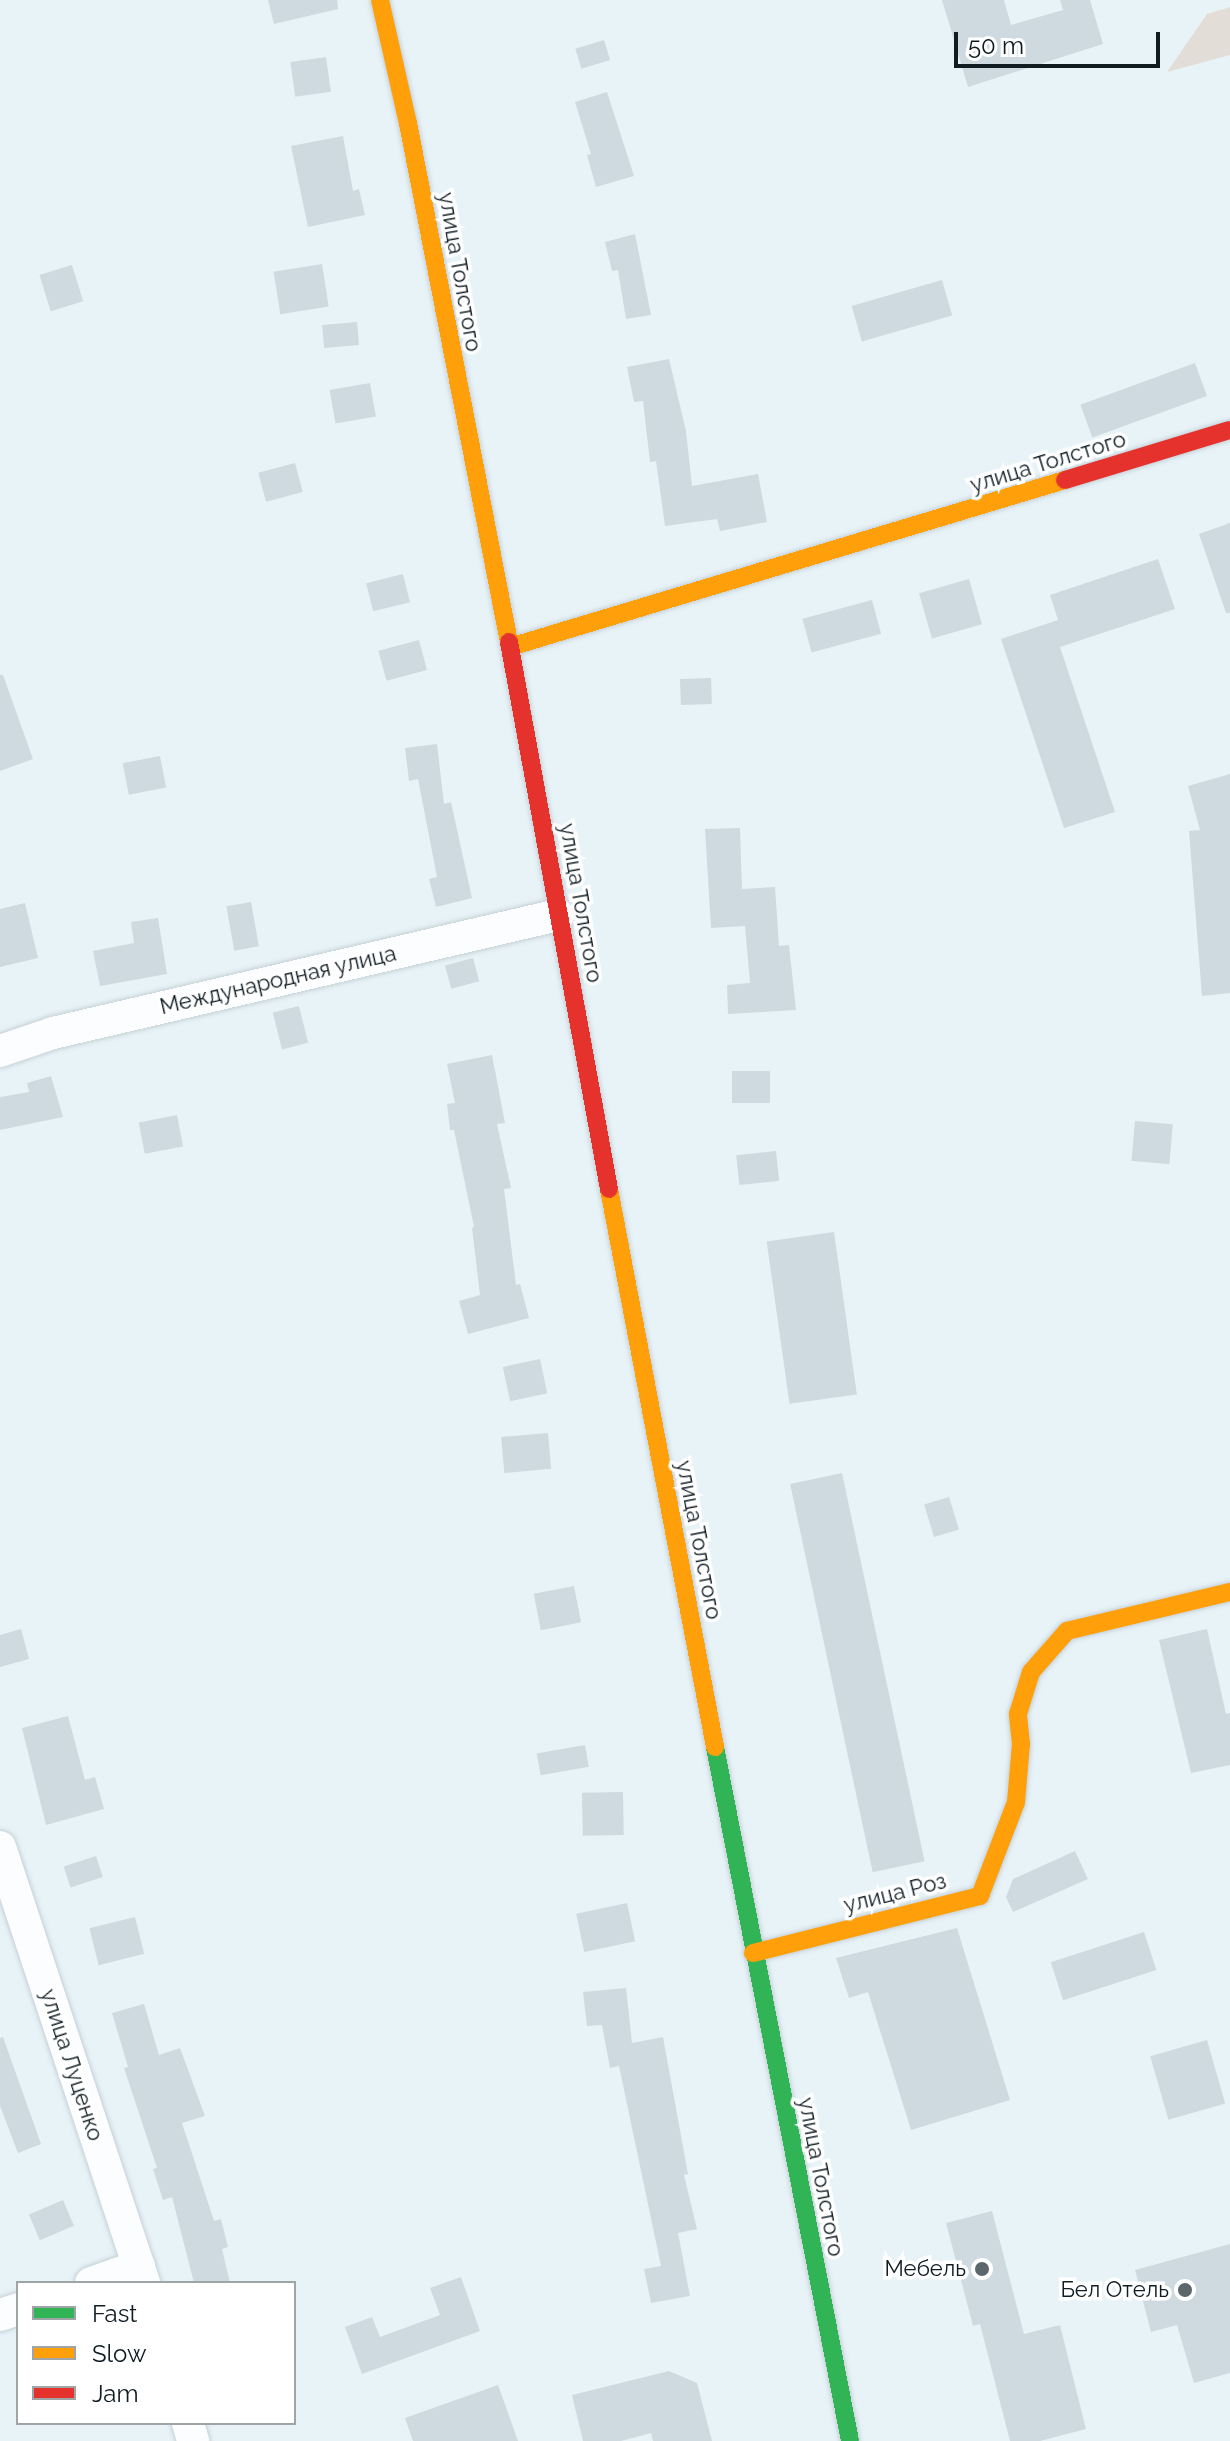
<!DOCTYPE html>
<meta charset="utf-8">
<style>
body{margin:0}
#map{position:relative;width:1230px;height:2441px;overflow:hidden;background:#e8f3f8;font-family:Raleway,sans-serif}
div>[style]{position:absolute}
.green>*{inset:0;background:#e2ded7}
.building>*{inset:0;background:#cedadf;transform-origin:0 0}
.roads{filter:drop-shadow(0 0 2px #c5d1d6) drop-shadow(0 0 2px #c5d1d6)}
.street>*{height:32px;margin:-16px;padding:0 16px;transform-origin:16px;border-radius:16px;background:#fcfdfe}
.fast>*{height:18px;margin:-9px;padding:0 9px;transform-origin:9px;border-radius:9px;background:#30b455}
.slow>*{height:18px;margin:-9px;padding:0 9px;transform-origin:9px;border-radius:9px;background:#ff9f0a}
.jam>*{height:18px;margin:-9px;padding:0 9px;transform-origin:9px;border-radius:9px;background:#e5322d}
.dots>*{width:22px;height:22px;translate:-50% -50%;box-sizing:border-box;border:4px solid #fff;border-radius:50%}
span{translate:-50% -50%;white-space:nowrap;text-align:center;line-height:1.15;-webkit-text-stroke:7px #fff;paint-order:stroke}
.street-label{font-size:22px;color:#0f1c22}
.poi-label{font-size:22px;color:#0f1c22}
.right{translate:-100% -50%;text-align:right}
.legend{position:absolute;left:16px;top:2281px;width:280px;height:144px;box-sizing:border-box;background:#fff;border:2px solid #9fa4a7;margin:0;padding:10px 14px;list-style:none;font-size:24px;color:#0f1c22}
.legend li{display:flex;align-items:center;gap:16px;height:40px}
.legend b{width:40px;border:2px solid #9fa4a7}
.scale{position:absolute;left:954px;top:32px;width:206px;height:36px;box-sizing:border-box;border:4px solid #0f1c22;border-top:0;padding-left:10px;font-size:24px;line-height:28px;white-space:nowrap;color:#0f1c22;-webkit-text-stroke:6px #fff;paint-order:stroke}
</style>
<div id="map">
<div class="green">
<div style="clip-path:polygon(1230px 7px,1230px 55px,1167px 72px,1207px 14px)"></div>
</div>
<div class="building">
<div style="clip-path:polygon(268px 0,337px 0,338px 9px,274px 24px)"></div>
<div style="clip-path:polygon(942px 0,1004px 0,1011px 25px,1063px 10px,1060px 0,1090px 0,1103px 44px,968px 87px)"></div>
<div style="left:604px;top:40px;width:21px;height:30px;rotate:73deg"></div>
<div style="left:326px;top:57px;width:35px;height:36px;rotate:82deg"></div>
<div style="clip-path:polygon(607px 92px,634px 176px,596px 187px,587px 155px,591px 154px,575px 102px)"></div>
<div style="clip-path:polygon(343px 136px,353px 191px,359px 189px,365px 215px,308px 227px,291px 146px)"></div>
<div style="clip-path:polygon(635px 234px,651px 315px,626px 319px,618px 270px,612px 271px,605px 242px)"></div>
<div style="left:322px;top:264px;width:43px;height:49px;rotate:81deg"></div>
<div style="left:72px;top:265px;width:38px;height:34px;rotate:73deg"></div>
<div style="left:942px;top:280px;width:37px;height:94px;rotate:74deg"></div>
<div style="left:357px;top:322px;width:23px;height:35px;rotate:85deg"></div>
<div style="clip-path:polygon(669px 359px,686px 431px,692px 486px,758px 474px,767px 522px,720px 531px,717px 519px,665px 526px,656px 461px,650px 462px,643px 401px,634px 402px,627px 367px)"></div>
<div style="left:1195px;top:363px;width:35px;height:122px;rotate:70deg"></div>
<div style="left:370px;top:383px;width:34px;height:41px;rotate:80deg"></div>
<div style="left:295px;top:463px;width:30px;height:38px;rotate:75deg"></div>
<div style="clip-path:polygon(1230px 523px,1230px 613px,1226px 613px,1199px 534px)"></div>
<div style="clip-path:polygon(1158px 559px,1175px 609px,1060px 647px,1115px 812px,1064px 828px,1001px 639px,1058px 620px,1050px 595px)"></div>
<div style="left:403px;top:574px;width:29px;height:38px;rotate:76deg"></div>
<div style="left:969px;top:579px;width:47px;height:52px;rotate:74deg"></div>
<div style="left:872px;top:600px;width:35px;height:72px;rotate:75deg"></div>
<div style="left:419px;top:640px;width:31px;height:42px;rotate:75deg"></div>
<div style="clip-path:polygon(0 675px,3px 675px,33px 759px,0 771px)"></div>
<div style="left:711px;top:678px;width:26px;height:31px;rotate:88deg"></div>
<div style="clip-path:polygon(437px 744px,444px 804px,451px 802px,472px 898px,436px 907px,429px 879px,437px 877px,418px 779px,409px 781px,405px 748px)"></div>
<div style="left:160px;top:756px;width:32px;height:38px;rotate:79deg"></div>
<div style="clip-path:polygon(1230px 774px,1230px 993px,1202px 996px,1189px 831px,1200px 830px,1188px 786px)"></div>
<div style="clip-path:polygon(740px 828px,742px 889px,775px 887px,779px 946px,789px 945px,796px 1010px,728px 1014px,727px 985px,750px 983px,745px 926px,711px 928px,705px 829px)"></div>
<div style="left:251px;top:902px;width:45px;height:25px;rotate:80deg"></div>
<div style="clip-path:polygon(25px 903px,38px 958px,0 967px,0 909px)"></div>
<div style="clip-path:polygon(158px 918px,167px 974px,100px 986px,93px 951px,134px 943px,131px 922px)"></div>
<div style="left:473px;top:958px;width:24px;height:29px;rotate:75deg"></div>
<div style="left:299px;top:1006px;width:38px;height:27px;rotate:76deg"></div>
<div style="clip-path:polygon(492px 1055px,505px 1123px,497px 1124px,511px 1188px,504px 1189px,516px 1285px,520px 1284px,529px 1318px,468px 1334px,459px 1301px,480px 1295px,472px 1228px,474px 1227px,454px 1130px,450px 1130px,447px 1104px,455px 1103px,447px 1064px)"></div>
<div style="left:732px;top:1071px;width:38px;height:32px"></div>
<div style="clip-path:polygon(51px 1076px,63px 1117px,0 1130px,0 1097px,29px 1092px,27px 1083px)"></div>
<div style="left:177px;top:1115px;width:32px;height:39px;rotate:79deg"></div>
<div style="left:1135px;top:1121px;width:38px;height:40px;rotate:5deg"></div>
<div style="left:776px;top:1151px;width:30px;height:40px;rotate:84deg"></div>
<div style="left:834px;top:1232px;width:164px;height:68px;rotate:82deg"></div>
<div style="left:540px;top:1359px;width:35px;height:38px;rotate:78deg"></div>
<div style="left:548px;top:1433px;width:36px;height:47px;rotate:85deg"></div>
<div style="left:842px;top:1473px;width:397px;height:53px;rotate:78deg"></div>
<div style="left:949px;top:1497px;width:34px;height:26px;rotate:73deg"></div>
<div style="left:574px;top:1586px;width:37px;height:41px;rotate:79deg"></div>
<div style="clip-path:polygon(21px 1629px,29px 1659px,0 1667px,0 1635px)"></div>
<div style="clip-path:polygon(1207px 1629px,1226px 1714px,1230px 1713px,1230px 1765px,1191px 1773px,1159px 1640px)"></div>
<div style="clip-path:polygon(68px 1716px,85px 1780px,95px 1777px,104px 1809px,46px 1825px,22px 1728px)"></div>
<div style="left:585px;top:1745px;width:22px;height:49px;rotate:80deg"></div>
<div style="left:623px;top:1792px;width:43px;height:41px;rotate:89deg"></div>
<div style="clip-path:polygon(1075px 1851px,1088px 1879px,1013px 1912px,1006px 1897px,1013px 1879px)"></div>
<div style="left:96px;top:1856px;width:22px;height:34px;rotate:72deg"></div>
<div style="left:627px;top:1903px;width:39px;height:52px;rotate:78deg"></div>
<div style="left:135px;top:1917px;width:38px;height:47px;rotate:76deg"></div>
<div style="clip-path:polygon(957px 1928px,1010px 2100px,911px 2130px,868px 1992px,849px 1998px,836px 1958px)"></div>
<div style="left:1144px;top:1932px;width:40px;height:98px;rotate:72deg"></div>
<div style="clip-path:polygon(626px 1988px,632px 2043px,663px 2037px,688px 2174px,684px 2175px,697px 2229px,678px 2233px,690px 2296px,651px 2303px,644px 2269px,661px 2266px,619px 2066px,610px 2068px,602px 2025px,587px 2026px,583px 1992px)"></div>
<div style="clip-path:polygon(144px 2004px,159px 2055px,180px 2048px,205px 2116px,182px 2123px,214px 2221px,221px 2219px,228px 2247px,222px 2249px,230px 2283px,194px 2283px,172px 2197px,163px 2200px,153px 2169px,157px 2168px,124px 2068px,128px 2067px,112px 2013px)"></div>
<div style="clip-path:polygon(3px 2037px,41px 2144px,18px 2153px,0 2106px,0 2038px)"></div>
<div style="left:1207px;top:2040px;width:66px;height:59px;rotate:74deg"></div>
<div style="left:63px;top:2200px;width:28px;height:37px;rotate:67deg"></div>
<div style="clip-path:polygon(992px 2211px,1024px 2334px,1060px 2325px,1086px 2429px,1040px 2441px,1010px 2441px,980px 2324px,973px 2326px,946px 2223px)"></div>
<div style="clip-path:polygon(1230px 2244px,1230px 2373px,1194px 2383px,1177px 2325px,1151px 2332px,1135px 2270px)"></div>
<div style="clip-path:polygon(461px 2277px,480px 2331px,362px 2374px,345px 2327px,372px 2317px,380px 2337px,440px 2315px,430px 2288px)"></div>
<div style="clip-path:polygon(669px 2371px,697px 2383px,712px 2441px,653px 2441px,651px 2433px,621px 2441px,583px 2441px,572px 2395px)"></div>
<div style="clip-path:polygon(498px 2385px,518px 2441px,413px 2441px,405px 2418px)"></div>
</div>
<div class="roads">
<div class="street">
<div style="left:0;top:1051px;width:56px;rotate:-18.8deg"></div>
<div style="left:53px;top:1033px;width:519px;rotate:-13.15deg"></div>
<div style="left:0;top:1847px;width:459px;rotate:71.7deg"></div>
<div style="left:91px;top:2283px;width:51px;rotate:-19.5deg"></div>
<div style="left:0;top:2315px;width:19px;rotate:-18deg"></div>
<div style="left:188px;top:2423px;width:19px;rotate:74deg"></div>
</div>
<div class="fast">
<div style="left:715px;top:1747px;width:707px;rotate:78.99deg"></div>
</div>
<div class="slow">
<div style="left:380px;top:0;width:126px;rotate:77.2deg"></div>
<div style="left:408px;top:123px;width:529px;rotate:78.99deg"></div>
<div style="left:510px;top:647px;width:580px;rotate:-16.75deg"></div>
<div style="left:609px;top:1189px;width:568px;rotate:79.24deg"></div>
<div style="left:753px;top:1953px;width:234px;rotate:-14.1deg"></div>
<div style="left:980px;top:1896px;width:101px;rotate:-69deg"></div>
<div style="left:1016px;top:1802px;width:58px;rotate:-85.1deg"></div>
<div style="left:1021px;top:1744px;width:30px;rotate:-96deg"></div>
<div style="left:1018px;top:1714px;width:44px;rotate:-72.8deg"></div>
<div style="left:1031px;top:1672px;width:55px;rotate:-48.7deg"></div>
<div style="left:1067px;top:1631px;width:168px;rotate:-13.5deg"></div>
</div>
<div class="jam">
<div style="left:1065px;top:480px;width:172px;rotate:-16.9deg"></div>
<div style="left:509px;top:642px;width:556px;rotate:79.64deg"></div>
</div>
</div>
<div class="dots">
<div style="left:982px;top:2269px;background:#5b676d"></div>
<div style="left:1185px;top:2290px;background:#5b676d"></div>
</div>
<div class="street-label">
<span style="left:460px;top:272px;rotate:80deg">улица Толстого</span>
<span style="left:1048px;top:462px;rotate:-17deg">улица Толстого</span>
<span style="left:581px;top:903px;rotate:80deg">улица Толстого</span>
<span style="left:278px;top:980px;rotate:-13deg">Международная улица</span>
<span style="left:699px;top:1540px;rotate:79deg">улица Толстого</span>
<span style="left:895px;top:1893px;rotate:-14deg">улица Роз</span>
<span style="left:72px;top:2065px;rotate:72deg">улица Луценко</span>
<span style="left:821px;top:2177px;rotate:79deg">улица Толстого</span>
</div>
<div class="poi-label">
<span class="right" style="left:966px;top:2269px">Мебель</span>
<span class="right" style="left:1169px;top:2290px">Бел Отель</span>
</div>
<ul class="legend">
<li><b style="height:10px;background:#30b455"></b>Fast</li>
<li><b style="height:10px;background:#ff9f0a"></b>Slow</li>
<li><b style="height:10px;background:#e5322d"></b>Jam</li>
</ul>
<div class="scale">50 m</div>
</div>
